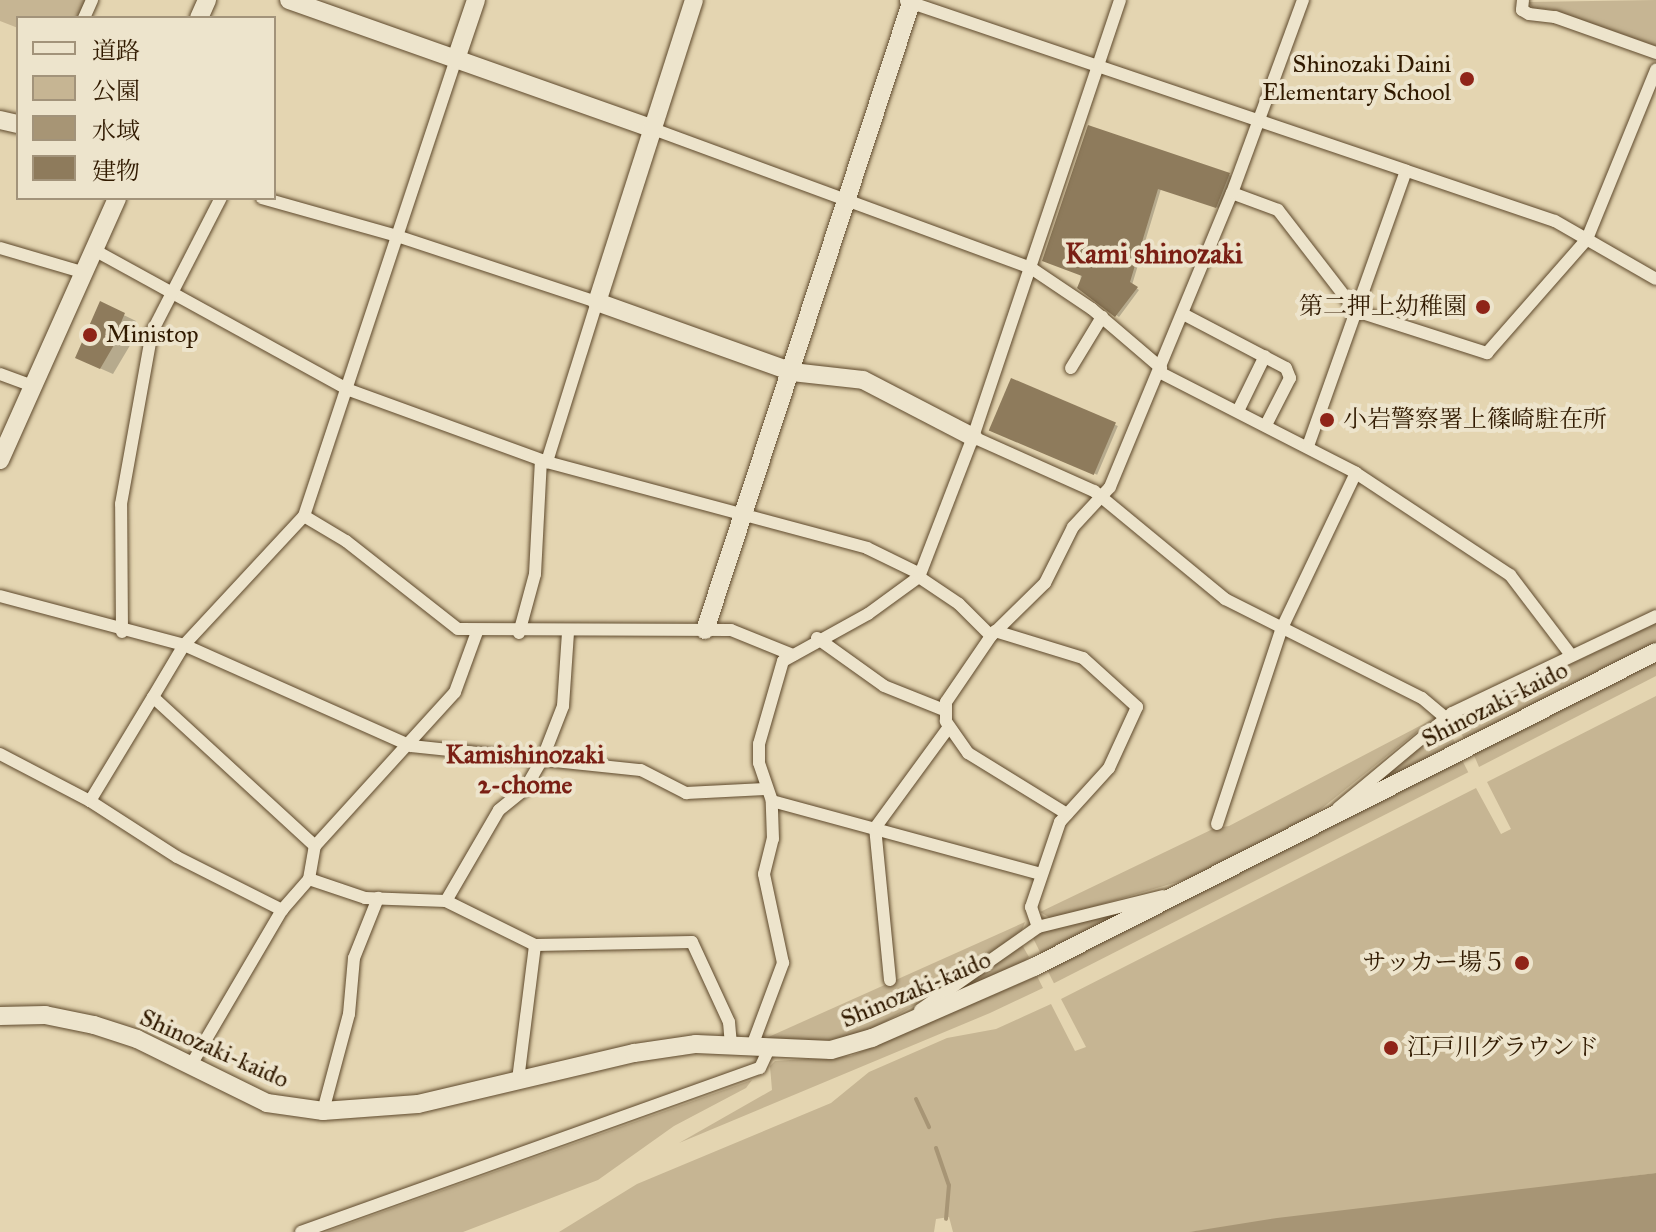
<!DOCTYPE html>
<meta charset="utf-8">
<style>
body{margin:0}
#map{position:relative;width:1656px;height:1232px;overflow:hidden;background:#e4d5b1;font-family:"IM FELL Great Primer","Noto Serif JP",serif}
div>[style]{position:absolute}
.green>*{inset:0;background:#c6b593;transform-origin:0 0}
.water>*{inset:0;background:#a79575}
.shadow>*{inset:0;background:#0003;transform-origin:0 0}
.stream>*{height:4px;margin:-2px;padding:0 2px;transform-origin:2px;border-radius:2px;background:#a79575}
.building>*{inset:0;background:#8e7b5c;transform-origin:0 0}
.roads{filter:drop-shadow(0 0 2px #5e492c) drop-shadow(0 0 2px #5e492c)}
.street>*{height:12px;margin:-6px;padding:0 6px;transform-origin:6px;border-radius:6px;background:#ede4cc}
.secondary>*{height:18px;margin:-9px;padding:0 9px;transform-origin:9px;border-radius:9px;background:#ede4cc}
.dots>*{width:22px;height:22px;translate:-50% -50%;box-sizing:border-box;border:4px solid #ede4cc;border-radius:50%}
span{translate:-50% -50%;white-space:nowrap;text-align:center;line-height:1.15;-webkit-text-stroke:8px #ede4cc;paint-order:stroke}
.poi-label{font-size:24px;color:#311a00}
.right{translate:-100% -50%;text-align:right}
.left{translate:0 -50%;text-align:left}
.street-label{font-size:24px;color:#311a00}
.neighbourhood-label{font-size:26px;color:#7a1f14;font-weight:700}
.quarter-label{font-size:28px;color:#7a1f14;font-weight:700}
.legend{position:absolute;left:16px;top:16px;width:260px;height:184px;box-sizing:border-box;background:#ede4cc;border:2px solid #a2937a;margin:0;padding:10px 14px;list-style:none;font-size:24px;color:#311a00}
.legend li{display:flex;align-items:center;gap:16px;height:40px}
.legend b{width:40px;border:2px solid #a2937a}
</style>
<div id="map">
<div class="green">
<div style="clip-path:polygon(0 0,87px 0,79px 18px,18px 18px,18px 28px,0 21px)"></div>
<div style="clip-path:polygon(1656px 0,1656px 46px,1554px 10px,1533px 8px,1528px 2px)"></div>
<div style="clip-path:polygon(1656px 623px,1656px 644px,1464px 739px,1454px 720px)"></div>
<div style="clip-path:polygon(1656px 661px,1656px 676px,1479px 767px,1473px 753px)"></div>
<div style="clip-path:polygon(1656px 696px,1656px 1173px,1189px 1232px,953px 1232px,949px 1217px,936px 1219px,934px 1232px,559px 1232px,637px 1184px,831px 1103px,869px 1072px,947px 1038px,996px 1029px,1051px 1004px,1075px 1051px,1086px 1047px,1061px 999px,1476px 788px,1501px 834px,1511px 829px,1487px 782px)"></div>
<div style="clip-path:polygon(1433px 719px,1306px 821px,1201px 875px,1052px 919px,1040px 912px,1215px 828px,1229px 826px)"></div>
<div style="clip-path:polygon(1446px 724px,1455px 743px,1359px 794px)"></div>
<div style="left:1461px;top:758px;width:16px;height:465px;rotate:63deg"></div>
<div style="clip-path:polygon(1142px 905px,1041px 954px,1032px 936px,1044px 931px)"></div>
<div style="clip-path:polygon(1025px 922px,1021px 933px,940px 991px,865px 1033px,810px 1044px,764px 1039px)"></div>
<div style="clip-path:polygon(1021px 943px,1029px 957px,1024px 962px,944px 998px)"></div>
<div style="clip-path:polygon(1037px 976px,1043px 988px,990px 1013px,679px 1143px,772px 1090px,770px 1066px,775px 1061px,851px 1056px)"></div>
<div style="clip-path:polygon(752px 1080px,746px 1088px,674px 1126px,598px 1180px,463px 1232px,326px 1232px)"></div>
</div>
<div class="water">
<div style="clip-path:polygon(1656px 1173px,1656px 1232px,1189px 1232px,1277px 1218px)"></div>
</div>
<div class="shadow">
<div style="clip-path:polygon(1089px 127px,1232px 176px,1219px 208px,1161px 189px,1132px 285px,1139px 290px,1119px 317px,1080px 288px)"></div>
<div style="clip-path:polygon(101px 304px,136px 321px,128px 339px,132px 342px,113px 374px,88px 363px)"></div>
<div style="left:1012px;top:381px;width:115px;height:53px;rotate:23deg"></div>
</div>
<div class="stream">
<div style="left:916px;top:1099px;width:31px;rotate:65deg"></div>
<div style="left:936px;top:1148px;width:39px;rotate:71deg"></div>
<div style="left:949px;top:1185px;width:34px;rotate:95deg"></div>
</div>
<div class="building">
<div style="clip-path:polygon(1088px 125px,1230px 173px,1216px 208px,1158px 189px,1130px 282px,1138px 287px,1115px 317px,1077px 288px,1082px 276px,1042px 261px)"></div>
<div style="clip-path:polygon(100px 301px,125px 313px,117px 332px,121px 333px,100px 369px,75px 358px)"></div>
<div style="left:1011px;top:378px;width:114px;height:57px;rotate:23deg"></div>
</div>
<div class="roads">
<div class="street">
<div style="left:1523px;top:0;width:10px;rotate:96deg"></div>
<div style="left:1522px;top:10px;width:8px;rotate:30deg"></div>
<div style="left:1529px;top:14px;width:26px;rotate:7deg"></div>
<div style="left:1555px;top:17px;width:107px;rotate:19.6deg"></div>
<div style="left:906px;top:1px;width:685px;rotate:18.73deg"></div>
<div style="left:1555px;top:221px;width:116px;rotate:29.9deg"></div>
<div style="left:84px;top:18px;width:20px;rotate:-66deg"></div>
<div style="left:653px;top:129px;width:403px;rotate:20.2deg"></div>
<div style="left:1031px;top:268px;width:73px;rotate:33.9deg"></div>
<div style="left:1092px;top:309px;width:91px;rotate:40.5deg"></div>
<div style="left:1232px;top:193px;width:49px;rotate:20.3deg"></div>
<div style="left:1278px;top:210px;width:128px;rotate:52.3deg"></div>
<div style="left:1356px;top:311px;width:138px;rotate:17.8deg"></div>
<div style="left:1487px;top:353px;width:152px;rotate:-48.7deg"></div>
<div style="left:1587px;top:239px;width:183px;rotate:-67.8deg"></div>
<div style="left:262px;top:198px;width:140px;rotate:15.7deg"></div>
<div style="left:397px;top:236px;width:211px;rotate:18.3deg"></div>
<div style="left:597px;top:302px;width:168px;rotate:107.4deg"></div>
<div style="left:0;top:248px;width:89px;rotate:16.4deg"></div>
<div style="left:94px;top:250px;width:291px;rotate:28.8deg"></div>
<div style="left:349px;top:390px;width:211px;rotate:20deg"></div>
<div style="left:547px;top:462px;width:331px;rotate:15deg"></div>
<div style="left:867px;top:548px;width:59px;rotate:26.1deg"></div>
<div style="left:1183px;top:314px;width:116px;rotate:27.7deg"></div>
<div style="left:1286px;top:368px;width:11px;rotate:68deg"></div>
<div style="left:1290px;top:378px;width:53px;rotate:117.1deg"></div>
<div style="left:1071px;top:368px;width:60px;rotate:-58.7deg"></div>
<div style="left:1159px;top:372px;width:221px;rotate:27.1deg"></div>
<div style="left:1356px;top:473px;width:185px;rotate:33.5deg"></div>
<div style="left:1510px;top:575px;width:101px;rotate:52.7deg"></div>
<div style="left:0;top:374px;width:35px;rotate:20deg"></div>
<div style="left:1238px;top:411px;width:61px;rotate:-63.9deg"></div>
<div style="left:973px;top:437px;width:133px;rotate:24.1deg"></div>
<div style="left:1094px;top:491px;width:170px;rotate:39.5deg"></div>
<div style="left:1225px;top:599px;width:220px;rotate:26.7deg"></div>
<div style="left:1422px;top:698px;width:30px;rotate:40deg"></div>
<div style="left:1308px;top:446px;width:292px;rotate:-70.4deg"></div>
<div style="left:304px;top:516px;width:49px;rotate:30.8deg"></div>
<div style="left:346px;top:541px;width:142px;rotate:38.2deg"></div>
<div style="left:458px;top:629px;width:273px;rotate:0.2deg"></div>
<div style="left:731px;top:630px;width:67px;rotate:22deg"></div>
<div style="left:919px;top:577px;width:48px;rotate:34deg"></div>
<div style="left:959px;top:604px;width:45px;rotate:45deg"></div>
<div style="left:0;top:596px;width:190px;rotate:14.9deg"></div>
<div style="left:184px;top:645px;width:248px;rotate:24deg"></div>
<div style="left:411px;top:746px;width:231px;rotate:6deg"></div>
<div style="left:641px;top:770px;width:51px;rotate:27.1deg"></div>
<div style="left:686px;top:793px;width:79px;rotate:-2.9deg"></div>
<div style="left:995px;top:631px;width:92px;rotate:17.1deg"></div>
<div style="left:1083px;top:658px;width:73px;rotate:42.2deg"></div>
<div style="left:1137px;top:707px;width:67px;rotate:114.7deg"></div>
<div style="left:1109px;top:768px;width:73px;rotate:132.2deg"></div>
<div style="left:1060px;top:822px;width:90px;rotate:108.8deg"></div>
<div style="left:1031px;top:907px;width:21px;rotate:71deg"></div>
<div style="left:122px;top:632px;width:128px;rotate:-90.4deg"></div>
<div style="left:121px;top:504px;width:175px;rotate:-79.8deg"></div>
<div style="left:152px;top:332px;width:151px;rotate:-62.8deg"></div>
<div style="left:519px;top:633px;width:61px;rotate:-74.8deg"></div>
<div style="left:535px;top:574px;width:114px;rotate:-87deg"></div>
<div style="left:817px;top:638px;width:82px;rotate:35.6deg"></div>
<div style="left:884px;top:686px;width:65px;rotate:21.8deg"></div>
<div style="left:0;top:754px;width:102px;rotate:27.6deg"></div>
<div style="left:90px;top:801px;width:103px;rotate:32.8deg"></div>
<div style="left:177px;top:857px;width:118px;rotate:26.8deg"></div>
<div style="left:90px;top:801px;width:122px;rotate:-58.8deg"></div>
<div style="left:772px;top:801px;width:279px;rotate:15.2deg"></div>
<div style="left:1338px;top:808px;width:148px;rotate:-39.8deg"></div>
<div style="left:1452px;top:713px;width:226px;rotate:-25.4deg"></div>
<div style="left:1067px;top:814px;width:116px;rotate:-148.4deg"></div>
<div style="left:968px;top:753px;width:39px;rotate:-125deg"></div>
<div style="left:946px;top:721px;width:19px;rotate:-90deg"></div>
<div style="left:946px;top:702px;width:80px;rotate:-55.7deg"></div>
<div style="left:991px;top:636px;width:76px;rotate:-44.5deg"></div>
<div style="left:1045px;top:583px;width:63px;rotate:-63.4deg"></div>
<div style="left:1073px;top:527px;width:54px;rotate:-47.2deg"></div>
<div style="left:1110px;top:487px;width:318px;rotate:-67.5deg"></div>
<div style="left:1232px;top:193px;width:206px;rotate:-69.8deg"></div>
<div style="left:1217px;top:824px;width:204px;rotate:-71.7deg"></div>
<div style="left:1281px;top:630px;width:174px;rotate:-64.5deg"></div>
<div style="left:315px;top:846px;width:208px;rotate:-47.7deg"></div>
<div style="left:455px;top:692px;width:64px;rotate:-69.9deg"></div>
<div style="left:309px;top:879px;width:59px;rotate:18.7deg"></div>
<div style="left:365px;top:898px;width:81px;rotate:2.1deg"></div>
<div style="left:446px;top:901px;width:99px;rotate:26.3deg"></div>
<div style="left:535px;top:945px;width:157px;rotate:-1.1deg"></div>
<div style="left:692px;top:942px;width:88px;rotate:65.2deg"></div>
<div style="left:729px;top:1022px;width:22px;rotate:85deg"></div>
<div style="left:446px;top:901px;width:105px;rotate:-59.8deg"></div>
<div style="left:499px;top:810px;width:33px;rotate:-39deg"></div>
<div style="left:525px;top:789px;width:34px;rotate:-60deg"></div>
<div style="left:542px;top:760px;width:58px;rotate:-68.7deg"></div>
<div style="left:563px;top:706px;width:73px;rotate:-86.1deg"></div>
<div style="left:890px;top:980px;width:153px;rotate:-95.6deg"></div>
<div style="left:875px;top:828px;width:125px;rotate:-53.8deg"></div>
<div style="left:920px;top:1010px;width:144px;rotate:-35.1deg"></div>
<div style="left:1038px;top:927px;width:129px;rotate:-13.9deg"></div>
<div style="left:752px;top:1046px;width:89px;rotate:-69.5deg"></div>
<div style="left:783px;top:963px;width:91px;rotate:-102.1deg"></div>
<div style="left:764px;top:874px;width:36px;rotate:-76deg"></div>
<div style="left:773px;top:839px;width:38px;rotate:-92deg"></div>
<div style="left:772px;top:801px;width:40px;rotate:-108.9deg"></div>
<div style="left:759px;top:763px;width:19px;rotate:-90deg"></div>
<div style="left:759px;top:744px;width:86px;rotate:-73.9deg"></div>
<div style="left:783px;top:661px;width:97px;rotate:-28.9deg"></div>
<div style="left:868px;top:614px;width:63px;rotate:-36deg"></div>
<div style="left:919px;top:577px;width:150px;rotate:-68.9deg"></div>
<div style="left:973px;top:437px;width:461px;rotate:-71.4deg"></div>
<div style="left:191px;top:1065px;width:180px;rotate:-59.6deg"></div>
<div style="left:282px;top:910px;width:41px;rotate:-48.9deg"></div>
<div style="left:309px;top:879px;width:34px;rotate:-80deg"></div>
<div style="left:315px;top:846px;width:220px;rotate:-137.4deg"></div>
<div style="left:153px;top:697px;width:61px;rotate:-59.2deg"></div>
<div style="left:184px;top:645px;width:176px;rotate:-47.1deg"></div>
<div style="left:304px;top:516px;width:482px;rotate:-71.6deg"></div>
<div style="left:518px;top:1080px;width:136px;rotate:-82.8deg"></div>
<div style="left:323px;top:1111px;width:100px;rotate:-75deg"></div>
<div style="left:349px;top:1014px;width:56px;rotate:-84.9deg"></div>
<div style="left:354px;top:958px;width:65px;rotate:-68.2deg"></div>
<div style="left:301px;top:1232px;width:487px;rotate:-19.7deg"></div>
<div style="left:760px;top:1068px;width:21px;rotate:-65deg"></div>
</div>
<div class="secondary">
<div style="left:289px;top:0;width:386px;rotate:19.5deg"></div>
<div style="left:694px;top:0;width:317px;rotate:107.8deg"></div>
<div style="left:597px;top:302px;width:207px;rotate:19.7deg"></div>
<div style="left:792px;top:372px;width:71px;rotate:6.4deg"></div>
<div style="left:863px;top:380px;width:124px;rotate:27.4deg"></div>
<div style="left:199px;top:18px;width:20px;rotate:-66deg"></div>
<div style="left:456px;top:59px;width:62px;rotate:-71.3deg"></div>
<div style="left:0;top:120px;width:18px;rotate:13deg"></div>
<div style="left:0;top:460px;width:287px;rotate:-65.9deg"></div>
<div style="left:705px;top:630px;width:663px;rotate:-71.81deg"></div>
<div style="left:0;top:1016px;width:45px;rotate:-1.3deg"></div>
<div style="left:45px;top:1015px;width:50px;rotate:11.5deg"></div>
<div style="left:94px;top:1025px;width:45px;rotate:18deg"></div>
<div style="left:137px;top:1039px;width:145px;rotate:26.2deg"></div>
<div style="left:267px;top:1103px;width:57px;rotate:8.1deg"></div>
<div style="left:323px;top:1111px;width:95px;rotate:-4.2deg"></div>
<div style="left:418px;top:1104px;width:222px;rotate:-13.3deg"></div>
<div style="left:634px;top:1053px;width:63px;rotate:-8.3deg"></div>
<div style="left:696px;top:1044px;width:135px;rotate:2.5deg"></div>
<div style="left:831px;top:1050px;width:43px;rotate:-16.3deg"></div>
<div style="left:872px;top:1038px;width:177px;rotate:-23.7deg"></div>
<div style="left:1034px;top:967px;width:697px;rotate:-26.86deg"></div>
</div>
</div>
<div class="dots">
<div style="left:1467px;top:79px;background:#8f2418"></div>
<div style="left:1483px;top:307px;background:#8f2418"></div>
<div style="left:90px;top:335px;background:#8f2418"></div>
<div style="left:1327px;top:420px;background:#8f2418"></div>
<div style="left:1522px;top:963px;background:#8f2418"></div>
<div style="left:1391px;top:1048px;background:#8f2418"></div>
</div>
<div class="poi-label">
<span class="right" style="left:1451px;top:79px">Shinozaki Daini<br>Elementary School</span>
<span class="right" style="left:1467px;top:307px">第二押上幼稚園</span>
<span class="left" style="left:106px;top:335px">Ministop</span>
<span class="left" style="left:1343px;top:420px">小岩警察署上篠崎駐在所</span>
<span class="right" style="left:1506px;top:963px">サッカー場５</span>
<span class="left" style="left:1407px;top:1048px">江戸川グラウンド</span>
</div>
<div class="street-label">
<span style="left:1495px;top:705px;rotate:-27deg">Shinozaki-kaido</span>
<span style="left:916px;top:990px;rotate:-23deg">Shinozaki-kaido</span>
<span style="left:214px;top:1049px;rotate:24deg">Shinozaki-kaido</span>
</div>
<div class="neighbourhood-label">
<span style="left:525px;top:770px">Kamishinozaki<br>2-chome</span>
</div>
<div class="quarter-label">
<span style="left:1154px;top:254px">Kami shinozaki</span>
</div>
<ul class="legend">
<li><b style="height:10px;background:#ede4cc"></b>道路</li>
<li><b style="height:22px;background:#c6b593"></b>公園</li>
<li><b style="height:22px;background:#a79575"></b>水域</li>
<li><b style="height:22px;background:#8e7b5c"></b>建物</li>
</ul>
</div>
